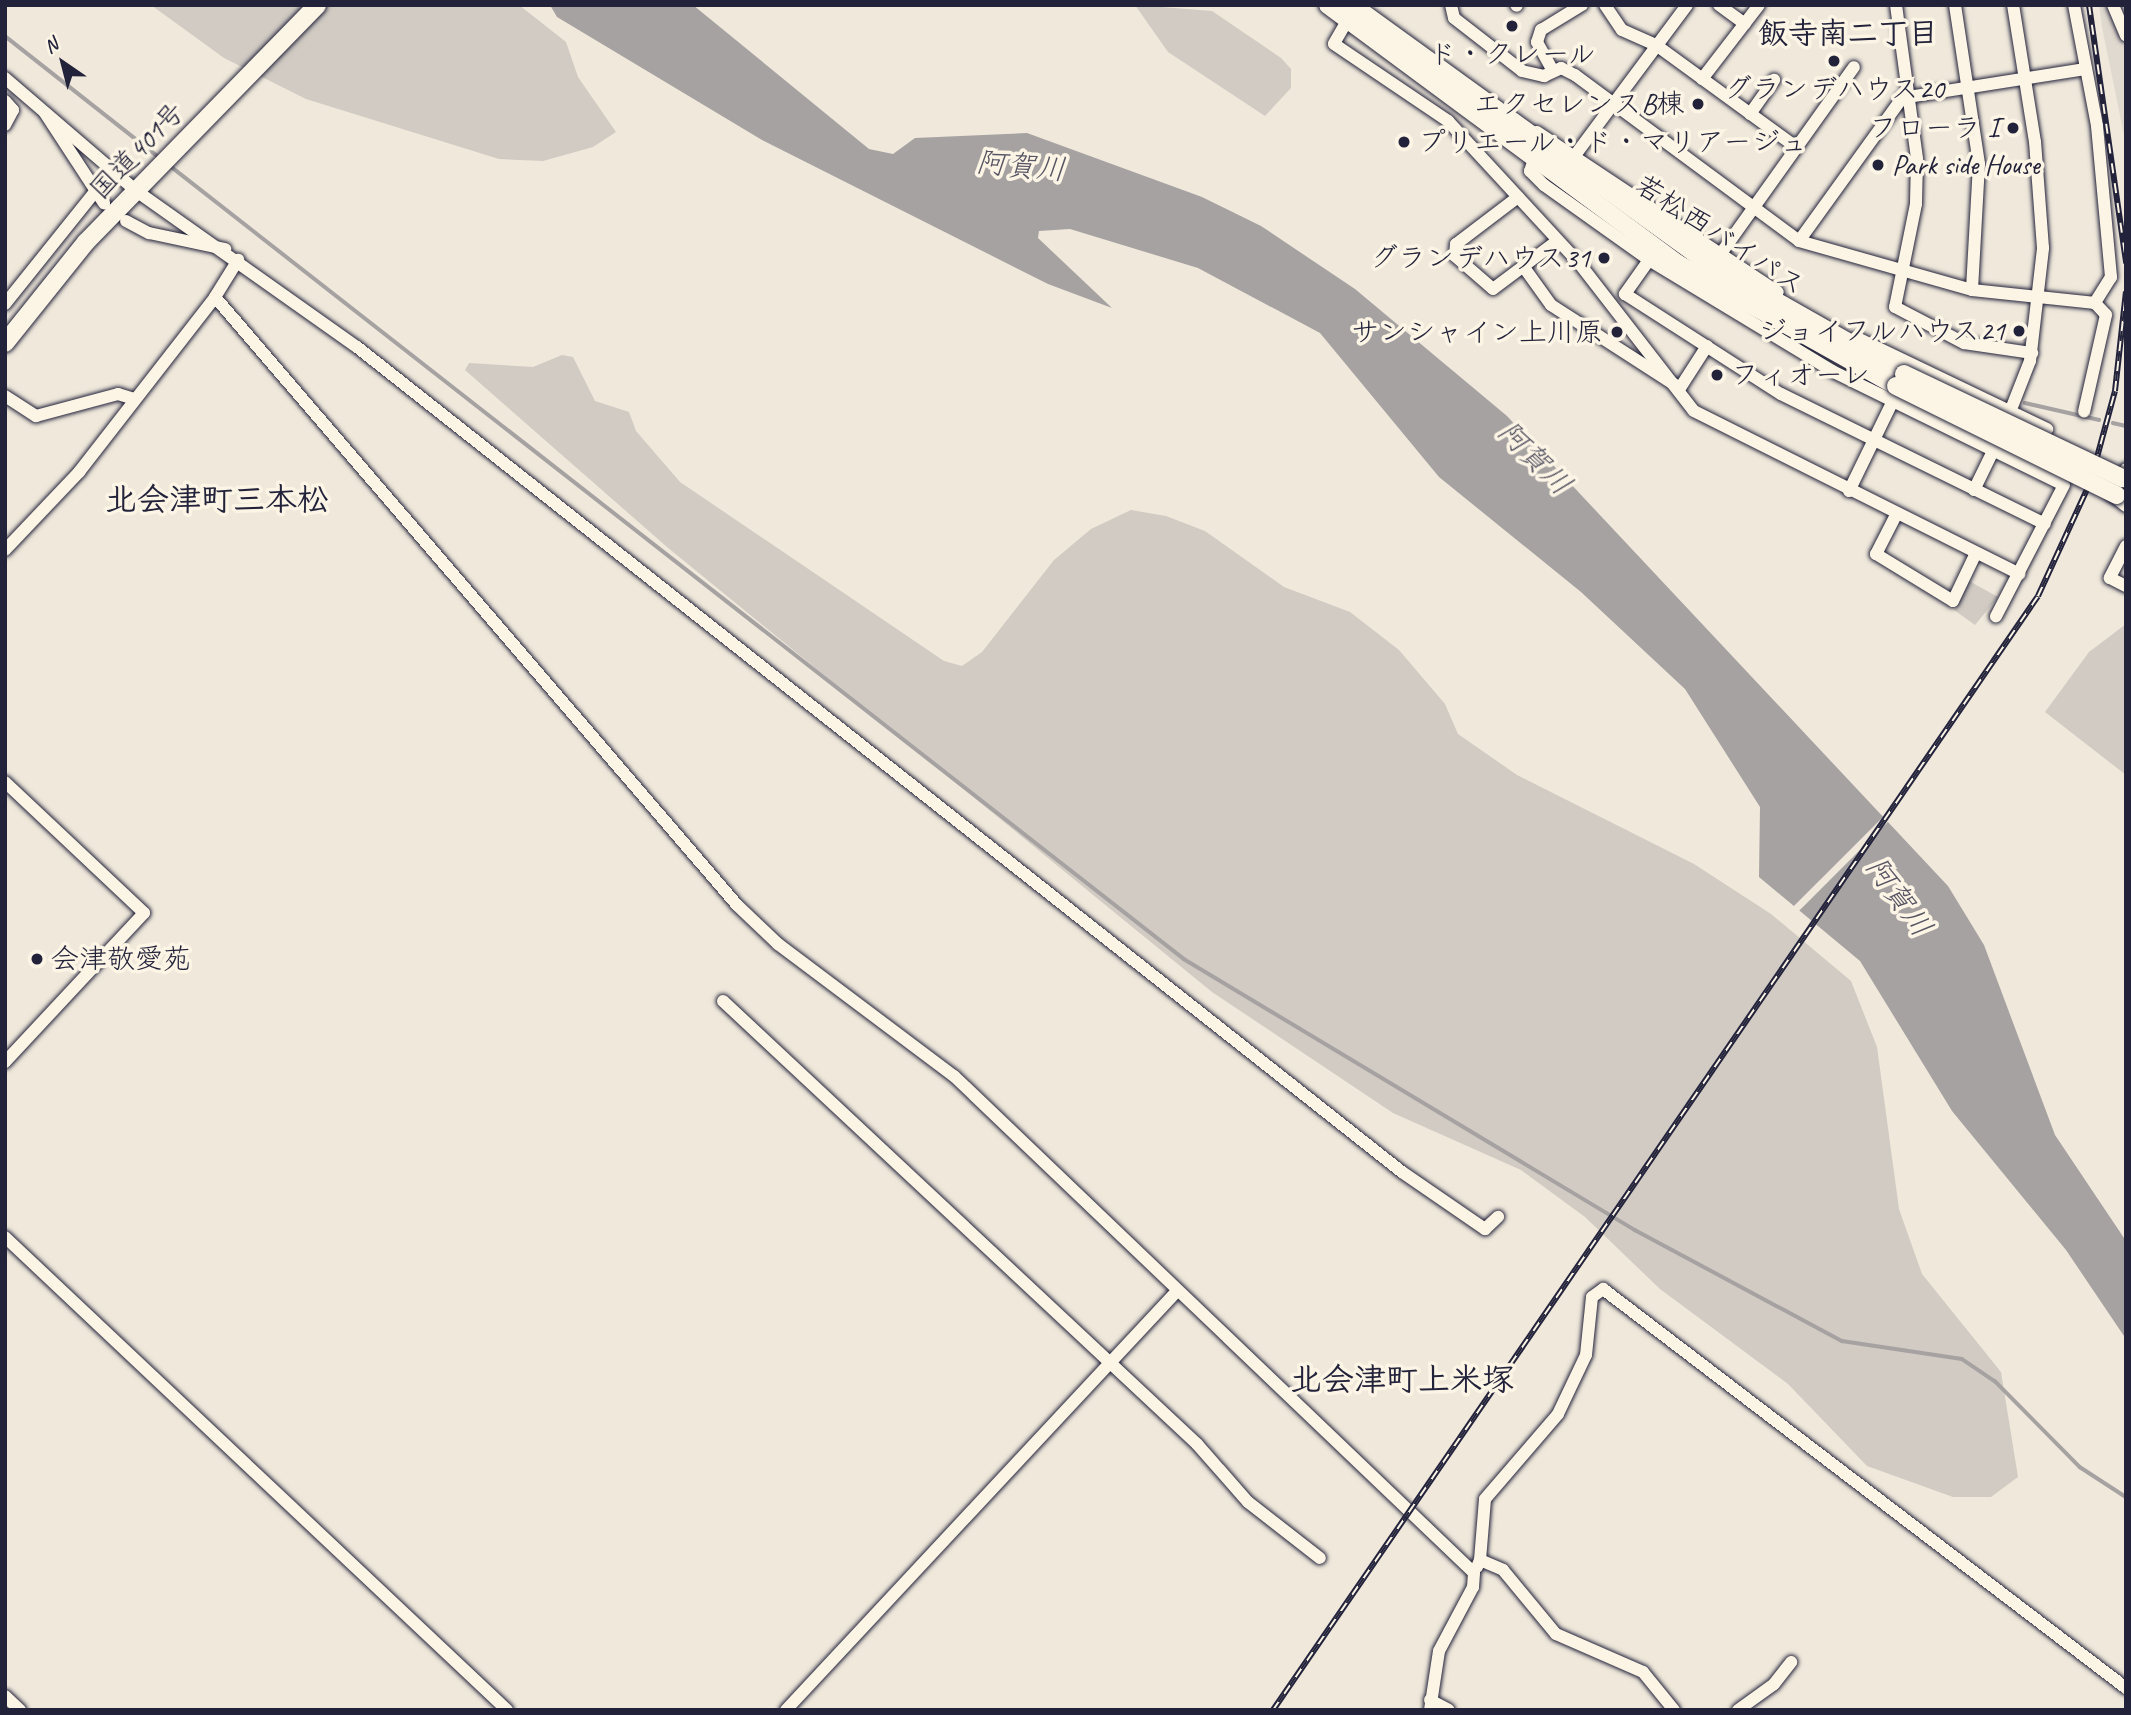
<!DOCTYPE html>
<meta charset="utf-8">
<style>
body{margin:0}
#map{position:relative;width:2131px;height:1715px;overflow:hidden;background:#efe8db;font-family:Caveat,"Klee One",sans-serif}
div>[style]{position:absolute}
.built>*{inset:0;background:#e0d9cf}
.green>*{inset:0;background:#d1cbc3}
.water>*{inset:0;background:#a6a2a2}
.pier>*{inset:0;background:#efe8db;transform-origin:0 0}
.stream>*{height:3.5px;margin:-1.75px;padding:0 1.75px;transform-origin:1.75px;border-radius:1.75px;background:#a6a2a2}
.roads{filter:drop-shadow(0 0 2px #22223b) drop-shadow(0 0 2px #22223b)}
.minor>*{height:12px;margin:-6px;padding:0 6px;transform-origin:6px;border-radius:6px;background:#fcf5e5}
.highway>*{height:18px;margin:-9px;padding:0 9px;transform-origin:9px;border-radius:9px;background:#fcf5e5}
.rail>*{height:6px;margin-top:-3px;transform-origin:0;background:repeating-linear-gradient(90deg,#fcf5e5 0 10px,#22223b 0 20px);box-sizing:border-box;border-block:2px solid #22223b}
.bridges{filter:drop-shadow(0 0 2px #22223b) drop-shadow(0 0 2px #22223b)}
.highway-bridge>*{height:18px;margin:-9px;padding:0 9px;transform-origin:9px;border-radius:9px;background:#fcf5e5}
.dots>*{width:19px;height:19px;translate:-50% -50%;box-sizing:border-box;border:4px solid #fcf5e5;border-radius:50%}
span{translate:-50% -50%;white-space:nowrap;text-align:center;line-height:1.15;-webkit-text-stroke:7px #fcf5e5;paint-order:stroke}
.poi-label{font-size:28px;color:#22223b}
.right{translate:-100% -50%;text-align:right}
.left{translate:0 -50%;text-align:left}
.street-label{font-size:28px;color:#22223b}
.neighbourhood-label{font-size:30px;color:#22223b;font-weight:700}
.water-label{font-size:30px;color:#575564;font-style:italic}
.quarter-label{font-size:32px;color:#22223b;font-weight:700}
.frame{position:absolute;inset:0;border:7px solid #22223b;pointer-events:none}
.north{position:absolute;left:28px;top:28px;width:70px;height:70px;-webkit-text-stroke:5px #fcf5e5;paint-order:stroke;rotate:325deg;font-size:19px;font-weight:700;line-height:28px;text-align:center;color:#22223b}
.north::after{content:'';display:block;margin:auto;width:24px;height:32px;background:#22223b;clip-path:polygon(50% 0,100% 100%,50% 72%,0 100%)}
</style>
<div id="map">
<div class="built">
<div style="clip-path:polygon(2099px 5px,2126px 5px,2126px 145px,2102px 27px)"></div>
</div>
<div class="green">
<div style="clip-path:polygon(151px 5px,519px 5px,566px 42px,578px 77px,616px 132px,593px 147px,543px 161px,499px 159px,306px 99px,224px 58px)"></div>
<div style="clip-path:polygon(1135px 5px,1212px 11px,1281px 58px,1291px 69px,1291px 88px,1265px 116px,1168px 52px)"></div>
<div style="clip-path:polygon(562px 355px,573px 357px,595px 401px,629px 412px,636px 431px,680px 482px,944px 661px,962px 666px,982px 652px,1054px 560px,1091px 529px,1131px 510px,1166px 516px,1205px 531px,1284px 587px,1350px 612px,1399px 650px,1445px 704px,1458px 734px,1517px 775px,1694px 864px,1771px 914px,1851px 981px,1877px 1047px,1899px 1209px,1922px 1274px,2001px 1372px,2018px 1477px,1991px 1497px,1953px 1497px,1867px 1466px,1788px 1384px,1660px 1289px,1585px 1217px,1521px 1170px,1393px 1113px,1212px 992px,667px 547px,465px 370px,469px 363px,533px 367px)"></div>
<div style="clip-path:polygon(1969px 581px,1998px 597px,1975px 625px,1954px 610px)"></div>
<div style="clip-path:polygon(2126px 624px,2126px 775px,2045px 712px,2089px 652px)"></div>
</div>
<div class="water">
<div style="clip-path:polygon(550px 5px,693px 5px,869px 149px,893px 154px,915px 138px,1027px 133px,1202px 197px,1261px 226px,1355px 289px,1507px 416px,1948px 886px,1984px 945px,2055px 1135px,2126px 1241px,2126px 1339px,2066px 1250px,1952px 1111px,1860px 961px,1759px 877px,1760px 807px,1685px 689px,1581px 592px,1439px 477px,1320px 333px,1198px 268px,1070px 229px,1039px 231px,1038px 238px,1112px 308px,1048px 284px,762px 140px,557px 17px)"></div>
</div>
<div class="pier">
<div style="left:1886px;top:814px;width:7px;height:133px;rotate:45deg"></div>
</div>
<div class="stream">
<div style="left:5px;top:36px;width:197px;rotate:38.2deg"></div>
<div style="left:169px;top:165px;width:1289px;rotate:38.03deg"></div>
<div style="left:1184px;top:959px;width:526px;rotate:31deg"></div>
<div style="left:1635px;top:1230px;width:235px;rotate:28.2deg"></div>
<div style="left:1842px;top:1341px;width:121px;rotate:8.5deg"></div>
<div style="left:1962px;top:1359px;width:40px;rotate:34deg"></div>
<div style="left:1995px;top:1381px;width:121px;rotate:45.3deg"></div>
<div style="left:2080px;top:1467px;width:55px;rotate:33.1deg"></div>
<div style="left:2025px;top:403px;width:76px;rotate:12.9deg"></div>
<div style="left:2113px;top:423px;width:13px;rotate:13deg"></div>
</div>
<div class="roads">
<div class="minor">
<div style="left:1451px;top:5px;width:13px;rotate:77deg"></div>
<div style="left:1454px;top:18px;width:86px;rotate:37.9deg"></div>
<div style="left:1522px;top:71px;width:23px;rotate:13deg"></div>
<div style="left:1544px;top:76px;width:19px;rotate:-25deg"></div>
<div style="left:1561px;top:68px;width:16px;rotate:27deg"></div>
<div style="left:1575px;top:75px;width:279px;rotate:36.5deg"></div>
<div style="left:1799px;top:241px;width:180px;rotate:15.8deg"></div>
<div style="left:1972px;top:290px;width:124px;rotate:6deg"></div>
<div style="left:2095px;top:303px;width:16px;rotate:47deg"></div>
<div style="left:2106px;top:315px;width:99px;rotate:102.8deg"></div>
<div style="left:1516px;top:5px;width:1px;rotate:45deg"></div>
<div style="left:1605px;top:5px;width:30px;rotate:56deg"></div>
<div style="left:1622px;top:30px;width:37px;rotate:24deg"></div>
<div style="left:1656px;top:45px;width:173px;rotate:36.1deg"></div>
<div style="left:1719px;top:5px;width:32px;rotate:36deg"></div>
<div style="left:1896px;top:5px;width:155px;rotate:82.2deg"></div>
<div style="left:1917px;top:159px;width:45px;rotate:91.3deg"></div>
<div style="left:1916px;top:204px;width:105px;rotate:101.5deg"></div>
<div style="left:1895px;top:307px;width:78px;rotate:27.6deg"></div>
<div style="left:1964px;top:343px;width:69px;rotate:8.4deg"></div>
<div style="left:1955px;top:5px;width:161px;rotate:81.4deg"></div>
<div style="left:1979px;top:164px;width:126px;rotate:93.2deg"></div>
<div style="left:2074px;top:5px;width:123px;rotate:79.2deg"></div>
<div style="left:2097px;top:126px;width:152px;rotate:84.7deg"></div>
<div style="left:2111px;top:277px;width:31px;rotate:122deg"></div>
<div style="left:2113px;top:5px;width:33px;rotate:67deg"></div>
<div style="left:1351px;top:14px;width:34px;rotate:120deg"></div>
<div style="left:1334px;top:44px;width:138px;rotate:34deg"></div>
<div style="left:1448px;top:121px;width:193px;rotate:47.3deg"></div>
<div style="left:1579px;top:263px;width:187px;rotate:52.2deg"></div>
<div style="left:1694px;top:411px;width:364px;rotate:26.6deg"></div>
<div style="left:1553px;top:71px;width:33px;rotate:-119deg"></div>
<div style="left:1537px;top:42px;width:13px;rotate:-72deg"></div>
<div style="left:1541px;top:30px;width:48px;rotate:-31.4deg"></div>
<div style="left:5px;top:78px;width:172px;rotate:40.7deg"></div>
<div style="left:135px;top:190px;width:272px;rotate:35.3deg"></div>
<div style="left:357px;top:347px;width:1331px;rotate:38.29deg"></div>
<div style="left:1402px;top:1172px;width:101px;rotate:34.5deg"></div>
<div style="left:1485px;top:1229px;width:18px;rotate:-43deg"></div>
<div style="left:1702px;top:79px;width:93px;rotate:-52.4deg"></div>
<div style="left:5px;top:101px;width:12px;rotate:48deg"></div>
<div style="left:13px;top:110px;width:17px;rotate:118deg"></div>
<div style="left:45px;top:113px;width:108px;rotate:56.8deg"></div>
<div style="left:1750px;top:114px;width:42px;rotate:-54.8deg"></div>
<div style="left:1537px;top:132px;width:289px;rotate:33.6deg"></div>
<div style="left:1576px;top:154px;width:186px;rotate:-53.3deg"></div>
<div style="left:1534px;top:159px;width:13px;rotate:108deg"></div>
<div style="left:1530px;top:171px;width:20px;rotate:45deg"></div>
<div style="left:1544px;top:185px;width:129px;rotate:35.5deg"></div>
<div style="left:1649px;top:260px;width:214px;rotate:31.2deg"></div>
<div style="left:1832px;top:371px;width:258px;rotate:26.2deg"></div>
<div style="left:2064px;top:485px;width:148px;rotate:117.4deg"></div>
<div style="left:1518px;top:197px;width:78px;rotate:142.8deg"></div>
<div style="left:1456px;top:244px;width:12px;rotate:95deg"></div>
<div style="left:1455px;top:256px;width:50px;rotate:41deg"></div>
<div style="left:1493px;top:289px;width:80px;rotate:-36.9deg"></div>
<div style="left:126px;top:221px;width:26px;rotate:28deg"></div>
<div style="left:149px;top:233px;width:78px;rotate:11.9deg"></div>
<div style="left:1799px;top:241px;width:176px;rotate:-54.2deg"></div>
<div style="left:1902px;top:98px;width:186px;rotate:-9deg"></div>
<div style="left:1722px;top:252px;width:227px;rotate:-54.5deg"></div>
<div style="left:1649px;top:260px;width:42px;rotate:125.2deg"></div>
<div style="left:1625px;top:294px;width:185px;rotate:32.7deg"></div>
<div style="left:1781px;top:394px;width:294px;rotate:26.2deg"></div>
<div style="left:1523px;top:266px;width:48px;rotate:54.3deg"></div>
<div style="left:1551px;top:305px;width:153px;rotate:32.8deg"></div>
<div style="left:1680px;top:388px;width:50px;rotate:-57.3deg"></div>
<div style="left:215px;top:297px;width:44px;rotate:-58.1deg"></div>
<div style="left:5px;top:304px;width:141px;rotate:-51.3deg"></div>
<div style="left:1857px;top:338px;width:211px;rotate:25.6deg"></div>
<div style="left:5px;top:396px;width:37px;rotate:33deg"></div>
<div style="left:36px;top:416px;width:85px;rotate:-15deg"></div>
<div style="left:118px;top:394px;width:17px;rotate:17deg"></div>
<div style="left:2008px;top:417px;width:60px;rotate:-68.6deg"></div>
<div style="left:2030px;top:361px;width:114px;rotate:-83.4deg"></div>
<div style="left:2043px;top:248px;width:106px;rotate:-94.3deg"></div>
<div style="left:2035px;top:142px;width:139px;rotate:-99.1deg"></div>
<div style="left:2126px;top:469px;width:29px;rotate:121deg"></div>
<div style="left:2111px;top:494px;width:19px;rotate:39deg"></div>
<div style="left:1974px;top:490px;width:48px;rotate:-64deg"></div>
<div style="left:1849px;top:491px;width:98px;rotate:-64deg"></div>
<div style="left:1896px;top:515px;width:44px;rotate:117.1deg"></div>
<div style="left:1876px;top:554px;width:90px;rotate:31.4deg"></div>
<div style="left:1953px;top:601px;width:53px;rotate:-64.4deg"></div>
<div style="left:2126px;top:546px;width:36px;rotate:117deg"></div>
<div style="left:2110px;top:578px;width:18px;rotate:27deg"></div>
<div style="left:5px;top:550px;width:108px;rotate:-46.5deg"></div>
<div style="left:79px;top:472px;width:222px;rotate:-52.1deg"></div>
<div style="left:215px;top:297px;width:801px;rotate:49.35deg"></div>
<div style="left:737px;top:905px;width:57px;rotate:43.6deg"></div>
<div style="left:778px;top:944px;width:220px;rotate:36.9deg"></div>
<div style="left:954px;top:1076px;width:719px;rotate:43.7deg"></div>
<div style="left:1474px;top:1573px;width:14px;rotate:94deg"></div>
<div style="left:1473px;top:1587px;width:72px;rotate:118deg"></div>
<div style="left:1439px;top:1651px;width:60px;rotate:98.7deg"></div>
<div style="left:5px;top:782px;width:191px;rotate:43.3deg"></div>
<div style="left:144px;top:913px;width:204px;rotate:133deg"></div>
<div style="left:723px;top:1001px;width:649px;rotate:43.06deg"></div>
<div style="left:1197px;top:1444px;width:77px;rotate:48.7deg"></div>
<div style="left:1248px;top:1502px;width:91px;rotate:37.9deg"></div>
<div style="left:5px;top:1237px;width:690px;rotate:43.3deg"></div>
<div style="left:1480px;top:1560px;width:61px;rotate:-85.3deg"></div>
<div style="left:1485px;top:1499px;width:112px;rotate:-49.3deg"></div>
<div style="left:1558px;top:1414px;width:65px;rotate:-64.6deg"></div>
<div style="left:1586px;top:1355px;width:58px;rotate:-84.1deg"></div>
<div style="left:1592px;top:1297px;width:14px;rotate:-36deg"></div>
<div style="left:1603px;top:1289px;width:658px;rotate:37.34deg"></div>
<div style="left:1477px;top:1567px;width:8px;rotate:-67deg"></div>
<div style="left:1480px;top:1560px;width:25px;rotate:23deg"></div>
<div style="left:1503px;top:1570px;width:83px;rotate:50.4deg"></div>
<div style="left:1556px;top:1634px;width:95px;rotate:23.6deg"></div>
<div style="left:1643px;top:1672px;width:49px;rotate:50.8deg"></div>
<div style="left:5px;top:1696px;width:21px;rotate:43deg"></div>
<div style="left:1430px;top:1700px;width:21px;rotate:28deg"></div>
<div style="left:786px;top:1710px;width:572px;rotate:-46.98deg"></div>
<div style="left:1738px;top:1710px;width:44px;rotate:-35.8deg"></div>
<div style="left:1774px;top:1684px;width:28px;rotate:-52deg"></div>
</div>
<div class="highway">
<div style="left:1328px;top:5px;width:435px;rotate:36.5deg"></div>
<div style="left:1678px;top:264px;width:250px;rotate:29.2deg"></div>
<div style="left:1352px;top:5px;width:438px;rotate:35.9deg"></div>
<div style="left:1707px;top:262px;width:227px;rotate:29.6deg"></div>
<div style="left:5px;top:343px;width:129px;rotate:-51.3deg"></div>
<div style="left:86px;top:242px;width:331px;rotate:-45.7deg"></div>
</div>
</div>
<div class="rail">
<div style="left:2089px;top:5px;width:261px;rotate:81.8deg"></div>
<div style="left:1273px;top:1710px;width:1351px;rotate:-55.52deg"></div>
<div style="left:2038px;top:596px;width:124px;rotate:-65.3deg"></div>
<div style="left:2090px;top:483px;width:95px;rotate:-74.8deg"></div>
<div style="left:2115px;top:391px;width:100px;rotate:-83.7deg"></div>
</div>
<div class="bridges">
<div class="highway-bridge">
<div style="left:1904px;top:374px;width:242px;rotate:25.5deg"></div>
<div style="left:1896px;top:386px;width:246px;rotate:26.3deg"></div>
</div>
</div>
<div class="dots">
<div style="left:1512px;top:26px;background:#22223b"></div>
<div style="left:1834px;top:61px;background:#22223b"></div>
<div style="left:1698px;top:104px;background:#22223b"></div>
<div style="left:2013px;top:128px;background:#22223b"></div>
<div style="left:1404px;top:142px;background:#22223b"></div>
<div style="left:1878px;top:165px;background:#22223b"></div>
<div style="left:1604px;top:258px;background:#22223b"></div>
<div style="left:2019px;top:331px;background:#22223b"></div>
<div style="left:1617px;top:332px;background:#22223b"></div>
<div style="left:1717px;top:375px;background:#22223b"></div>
<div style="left:37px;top:959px;background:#22223b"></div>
</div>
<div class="poi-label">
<span style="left:1512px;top:54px">ド・クレール</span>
<span style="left:1834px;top:89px">グランデハウス20</span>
<span class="right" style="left:1684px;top:104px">エクセレンスB棟</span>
<span class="right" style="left:1999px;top:128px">フローラ I</span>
<span class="left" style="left:1418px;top:142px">プリエール・ド・マリアージュ</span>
<span class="left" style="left:1892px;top:165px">Park side House</span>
<span class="right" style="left:1590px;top:258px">グランデハウス31</span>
<span class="right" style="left:2005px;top:331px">ジョイフルハウス21</span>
<span class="right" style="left:1603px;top:332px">サンシャイン上川原</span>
<span class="left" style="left:1731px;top:375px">フィオーレ</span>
<span class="left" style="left:51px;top:959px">会津敬愛苑</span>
</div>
<div class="street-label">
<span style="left:137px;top:151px;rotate:-46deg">国道401号</span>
<span style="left:1720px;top:235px;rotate:33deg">若松西バイパス</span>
</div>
<div class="neighbourhood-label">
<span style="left:1848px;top:33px">飯寺南二丁目</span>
</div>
<div class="water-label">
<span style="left:1021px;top:166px;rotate:5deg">阿賀川</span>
<span style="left:1535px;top:458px;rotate:45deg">阿賀川</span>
<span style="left:1899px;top:897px;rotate:54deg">阿賀川</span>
</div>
<div class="quarter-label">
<span style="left:217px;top:500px">北会津町三本松</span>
<span style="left:1402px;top:1380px">北会津町上米塚</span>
</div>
<div class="frame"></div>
<div class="north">N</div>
</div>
